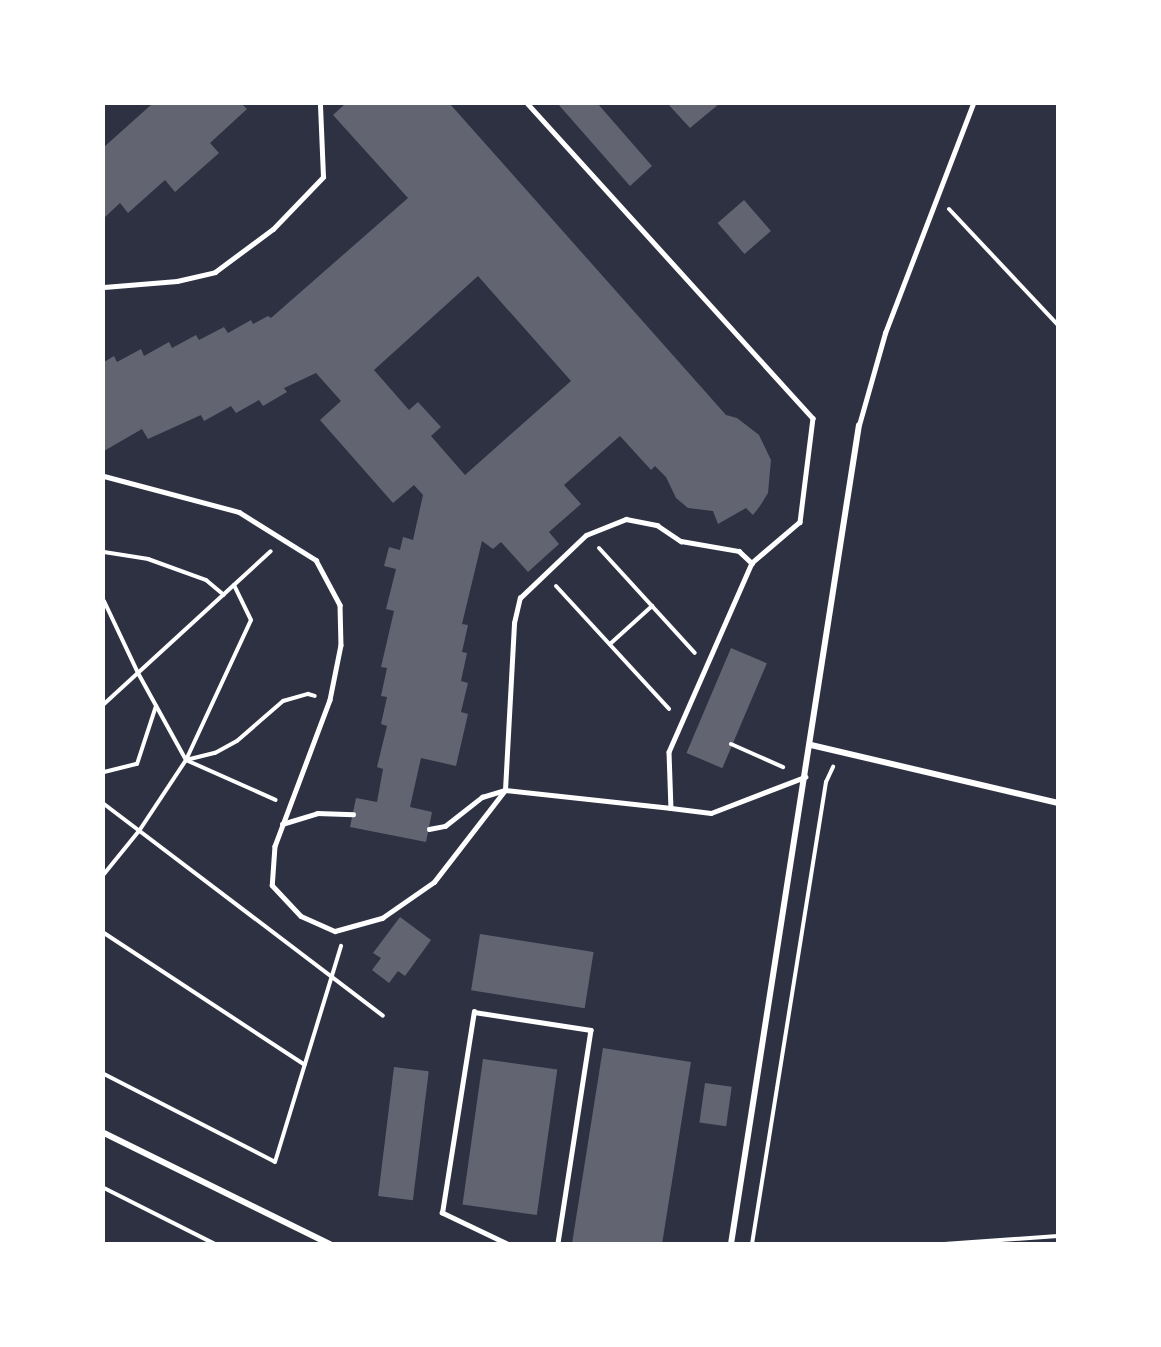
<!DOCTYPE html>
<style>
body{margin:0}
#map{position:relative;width:1161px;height:1347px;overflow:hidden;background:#2d3142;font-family:Commissioner,sans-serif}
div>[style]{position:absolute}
.building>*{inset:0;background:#626471;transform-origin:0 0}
.path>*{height:4px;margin:-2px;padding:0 2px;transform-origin:2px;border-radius:2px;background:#fff}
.service>*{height:4.5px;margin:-2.25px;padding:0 2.25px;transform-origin:2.25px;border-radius:2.25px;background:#fff}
.minor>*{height:6px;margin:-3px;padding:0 3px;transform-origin:3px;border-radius:3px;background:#fff}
span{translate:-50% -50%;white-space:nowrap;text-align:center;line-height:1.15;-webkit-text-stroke:4.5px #fff;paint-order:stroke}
.frame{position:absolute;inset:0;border:105px solid #fff;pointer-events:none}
</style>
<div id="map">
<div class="building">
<div style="clip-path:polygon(152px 104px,242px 104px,247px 109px,210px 143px,219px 153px,175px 192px,165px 180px,128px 213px,120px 203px,104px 218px,104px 147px)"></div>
<div style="clip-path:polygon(evenodd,345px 104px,450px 104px,726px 415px,737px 418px,759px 435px,771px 460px,768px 493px,760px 506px,753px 515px,746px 508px,718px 524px,713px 511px,688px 508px,676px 498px,666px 477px,655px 466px,651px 470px,620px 436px,564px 485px,581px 504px,549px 532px,559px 544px,528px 572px,501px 542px,493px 549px,482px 541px,462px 624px,468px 625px,462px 652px,467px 653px,461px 681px,468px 683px,461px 712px,468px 714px,456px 766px,421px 758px,410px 807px,432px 812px,426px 842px,350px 827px,356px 798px,377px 802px,383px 769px,377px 767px,387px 726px,381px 724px,387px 697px,381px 696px,387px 668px,381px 667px,394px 611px,386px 609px,396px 569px,384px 566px,389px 547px,400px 550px,403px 537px,413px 540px,423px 495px,414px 485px,393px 503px,320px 420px,341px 401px,316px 373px,284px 388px,287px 392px,263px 406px,259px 400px,236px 413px,231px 406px,204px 421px,201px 415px,148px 439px,142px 429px,104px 451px,104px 362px,114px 356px,117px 362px,141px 349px,144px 356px,169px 342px,172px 348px,196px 335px,199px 340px,224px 327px,228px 333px,251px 320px,253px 324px,268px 316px,271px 318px,408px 198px,333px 115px,345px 104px,478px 276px,571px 381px,465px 475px,431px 436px,441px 427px,418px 402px,409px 410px,374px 370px,478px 276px)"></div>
<div style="clip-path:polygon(558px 104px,598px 104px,652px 166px,630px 186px)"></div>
<div style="clip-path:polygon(668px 104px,719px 104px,690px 128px)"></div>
<div style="left:744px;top:200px;width:41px;height:35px;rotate:49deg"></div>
<div style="left:731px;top:648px;width:39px;height:114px;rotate:23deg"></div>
<div style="clip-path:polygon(400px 917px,431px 940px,405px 976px,398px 971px,389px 983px,372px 970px,381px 958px,373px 953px)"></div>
<div style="left:480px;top:934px;width:115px;height:57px;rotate:9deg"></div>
<div style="left:603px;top:1048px;width:89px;height:198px;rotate:9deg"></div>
<div style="left:483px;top:1059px;width:75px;height:147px;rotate:8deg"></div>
<div style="left:394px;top:1067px;width:35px;height:130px;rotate:7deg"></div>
<div style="left:705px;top:1083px;width:27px;height:40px;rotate:8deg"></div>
</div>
<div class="path">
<div style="left:949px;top:209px;width:159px;rotate:46.8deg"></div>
<div style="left:599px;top:548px;width:142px;rotate:47.6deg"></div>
<div style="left:104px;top:552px;width:45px;rotate:9deg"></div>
<div style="left:148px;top:559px;width:62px;rotate:19.9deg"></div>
<div style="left:206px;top:580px;width:23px;rotate:40deg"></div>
<div style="left:556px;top:586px;width:167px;rotate:47.4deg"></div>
<div style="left:104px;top:601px;width:80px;rotate:64.7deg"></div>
<div style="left:138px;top:673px;width:99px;rotate:61.1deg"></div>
<div style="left:186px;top:760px;width:98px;rotate:24deg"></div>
<div style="left:610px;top:644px;width:57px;rotate:-42.1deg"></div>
<div style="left:104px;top:704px;width:226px;rotate:-42.5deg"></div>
<div style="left:731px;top:744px;width:57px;rotate:23.9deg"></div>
<div style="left:186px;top:760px;width:30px;rotate:-14deg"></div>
<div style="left:215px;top:753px;width:25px;rotate:-29deg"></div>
<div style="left:237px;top:741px;width:61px;rotate:-41deg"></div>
<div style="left:283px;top:701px;width:26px;rotate:-16deg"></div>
<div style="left:308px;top:694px;width:7px;rotate:16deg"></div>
<div style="left:104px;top:772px;width:34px;rotate:-14deg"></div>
<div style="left:137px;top:764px;width:61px;rotate:-71.9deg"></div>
<div style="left:104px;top:804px;width:350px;rotate:37.2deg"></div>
<div style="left:104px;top:874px;width:55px;rotate:-50.9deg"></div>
<div style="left:139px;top:831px;width:85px;rotate:-56.5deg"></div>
<div style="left:186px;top:760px;width:154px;rotate:-65.1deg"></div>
<div style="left:251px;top:620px;width:39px;rotate:-116deg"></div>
<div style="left:104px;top:933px;width:240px;rotate:33.3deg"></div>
<div style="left:104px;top:1074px;width:192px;rotate:27.2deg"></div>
<div style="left:275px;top:1162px;width:226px;rotate:-73deg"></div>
<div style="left:104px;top:1188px;width:124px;rotate:26.8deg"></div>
<div style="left:752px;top:1244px;width:468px;rotate:-80.9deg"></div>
<div style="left:826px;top:782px;width:17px;rotate:-65deg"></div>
<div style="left:944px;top:1244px;width:114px;rotate:-4deg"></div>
</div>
<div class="service">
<div style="left:528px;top:104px;width:424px;rotate:47.8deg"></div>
<div style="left:813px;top:418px;width:105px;rotate:97.1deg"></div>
<div style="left:800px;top:522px;width:63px;rotate:139.5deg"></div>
<div style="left:752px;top:563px;width:206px;rotate:113.7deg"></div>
<div style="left:669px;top:752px;width:56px;rotate:88deg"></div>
<div style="left:671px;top:808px;width:40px;rotate:7.1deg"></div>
<div style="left:711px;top:813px;width:101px;rotate:-21deg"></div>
<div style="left:104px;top:287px;width:73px;rotate:-4.7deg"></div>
<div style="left:177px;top:281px;width:39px;rotate:-13deg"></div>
<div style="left:215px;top:272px;width:72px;rotate:-36.6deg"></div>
<div style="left:273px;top:229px;width:72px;rotate:-46.1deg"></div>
<div style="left:323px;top:177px;width:73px;rotate:-92.4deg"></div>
<div style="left:859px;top:425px;width:96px;rotate:-74.2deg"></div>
<div style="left:885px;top:333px;width:245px;rotate:-69deg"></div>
<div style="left:104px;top:476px;width:140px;rotate:14.9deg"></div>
<div style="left:239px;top:512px;width:91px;rotate:31.9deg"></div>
<div style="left:316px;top:560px;width:51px;rotate:61.9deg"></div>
<div style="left:340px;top:605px;width:40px;rotate:88.6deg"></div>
<div style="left:341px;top:645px;width:56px;rotate:101.3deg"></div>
<div style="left:330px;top:700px;width:156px;rotate:110.6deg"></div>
<div style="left:275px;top:846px;width:39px;rotate:94deg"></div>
<div style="left:272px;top:885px;width:42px;rotate:46.9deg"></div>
<div style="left:301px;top:916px;width:37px;rotate:24deg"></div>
<div style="left:335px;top:931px;width:49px;rotate:-15.5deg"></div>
<div style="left:382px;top:918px;width:63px;rotate:-34.7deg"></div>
<div style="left:434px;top:882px;width:116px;rotate:-52.3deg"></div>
<div style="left:505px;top:790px;width:167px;rotate:6.2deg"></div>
<div style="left:282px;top:824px;width:37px;rotate:-17deg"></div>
<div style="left:317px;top:813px;width:36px;rotate:2deg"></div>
<div style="left:429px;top:829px;width:16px;rotate:-11deg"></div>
<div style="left:445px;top:826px;width:47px;rotate:-38.1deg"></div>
<div style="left:482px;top:797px;width:24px;rotate:-17deg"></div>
<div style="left:505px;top:790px;width:167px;rotate:-86.9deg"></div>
<div style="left:514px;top:623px;width:26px;rotate:-77deg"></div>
<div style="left:520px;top:598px;width:91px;rotate:-43.7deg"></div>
<div style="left:586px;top:535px;width:43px;rotate:-21.8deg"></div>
<div style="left:626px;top:519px;width:32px;rotate:11deg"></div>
<div style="left:657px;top:525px;width:29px;rotate:34deg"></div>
<div style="left:681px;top:541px;width:59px;rotate:9.8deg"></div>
<div style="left:739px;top:551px;width:18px;rotate:43deg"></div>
<div style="left:507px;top:1244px;width:72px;rotate:-154.5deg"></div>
<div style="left:442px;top:1213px;width:204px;rotate:-81deg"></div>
<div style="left:474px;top:1012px;width:118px;rotate:8.7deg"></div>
<div style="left:591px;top:1030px;width:217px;rotate:98.8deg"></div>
</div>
<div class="minor">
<div style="left:811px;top:745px;width:254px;rotate:13.2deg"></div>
<div style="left:104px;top:1133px;width:252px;rotate:26.2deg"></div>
<div style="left:731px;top:1244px;width:829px;rotate:-81.12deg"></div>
</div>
<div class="frame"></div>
</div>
